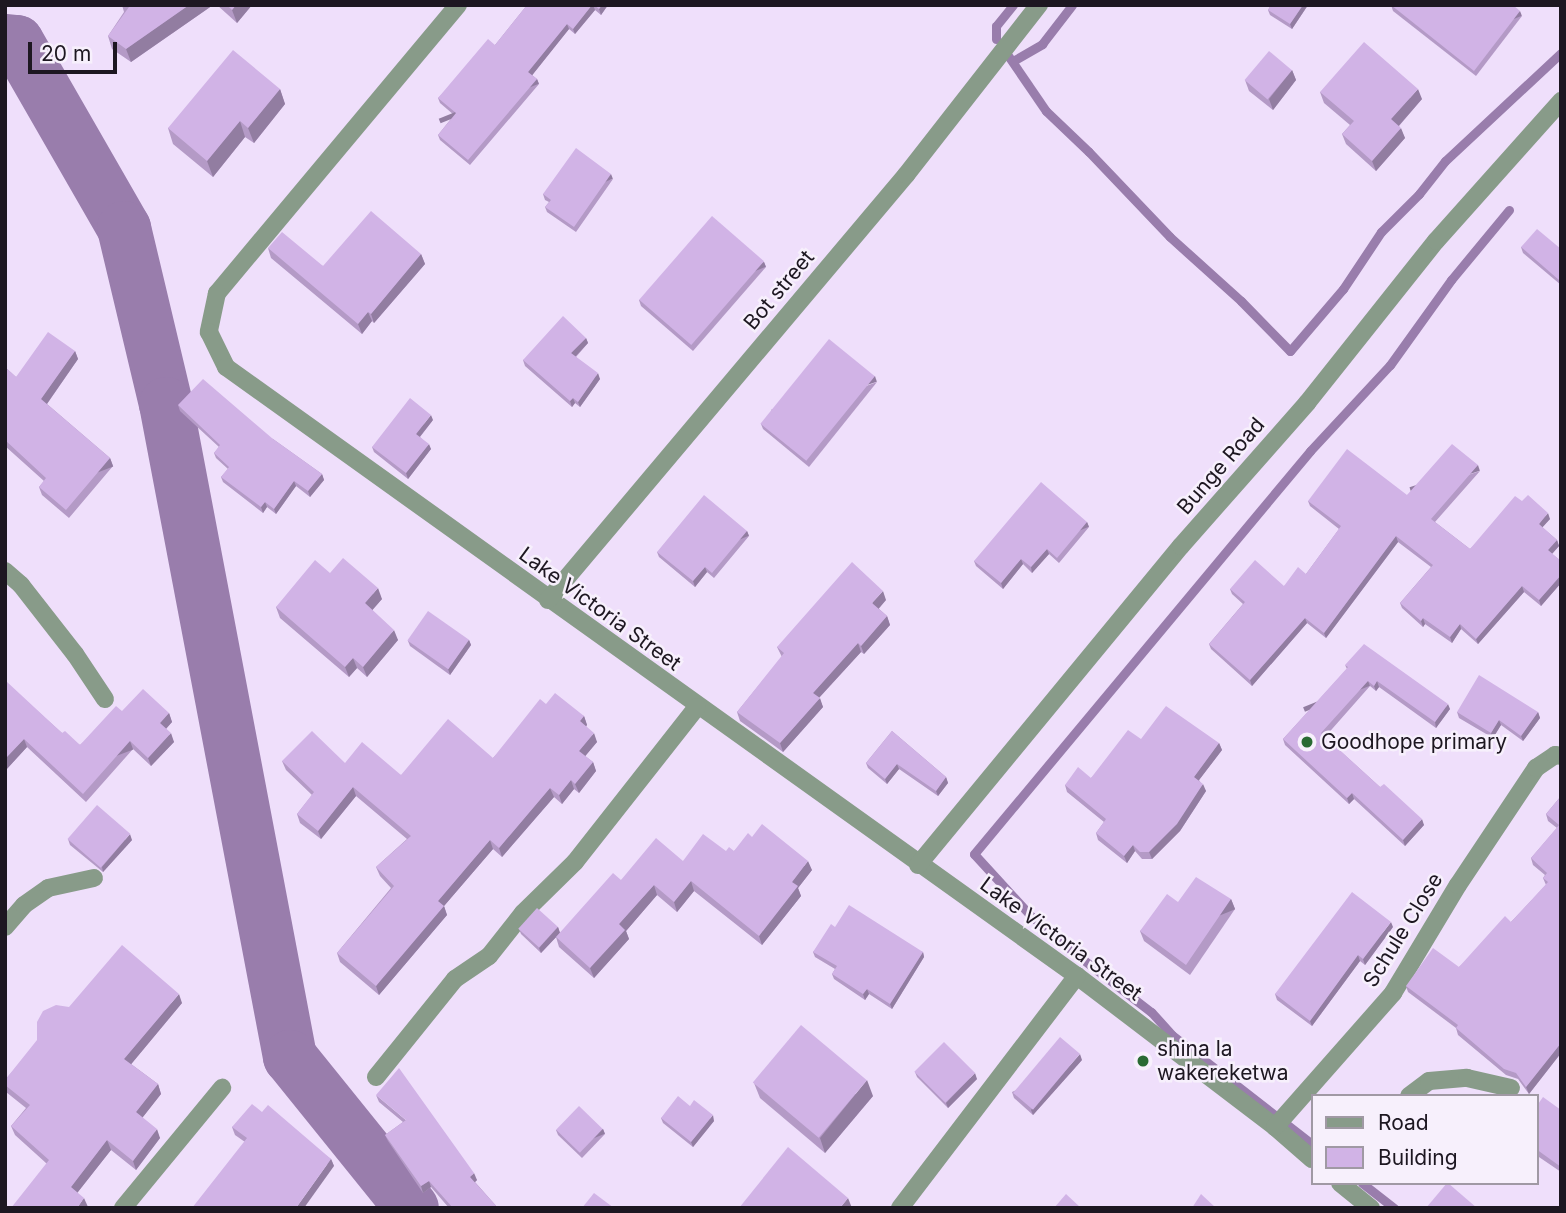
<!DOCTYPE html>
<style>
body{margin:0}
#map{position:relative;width:1566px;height:1213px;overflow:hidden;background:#efdffb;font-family:Inter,sans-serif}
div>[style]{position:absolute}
.stream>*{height:9px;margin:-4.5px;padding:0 4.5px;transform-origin:4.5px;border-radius:4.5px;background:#997dac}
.river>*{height:54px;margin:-27px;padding:0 27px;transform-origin:27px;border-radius:27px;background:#997dac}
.minor>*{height:18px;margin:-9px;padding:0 9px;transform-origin:9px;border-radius:9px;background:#889b89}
.wall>*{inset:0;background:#b49ac6}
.shaded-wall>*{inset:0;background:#927da1;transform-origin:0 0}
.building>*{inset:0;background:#d1b3e6;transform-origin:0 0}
.dots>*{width:19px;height:19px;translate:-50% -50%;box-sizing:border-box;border:4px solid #f7f0fc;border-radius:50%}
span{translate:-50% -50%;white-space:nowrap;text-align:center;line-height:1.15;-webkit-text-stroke:5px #f7f0fc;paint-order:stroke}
.street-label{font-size:21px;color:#1d1721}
.poi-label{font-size:21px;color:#1d1721}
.left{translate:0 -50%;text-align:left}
.frame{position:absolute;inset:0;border:7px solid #1d1721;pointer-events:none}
.legend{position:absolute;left:1311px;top:1094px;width:228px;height:91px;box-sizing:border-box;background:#f7f0fc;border:2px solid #a099a4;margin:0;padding:9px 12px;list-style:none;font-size:21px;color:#1d1721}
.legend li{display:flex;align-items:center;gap:14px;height:35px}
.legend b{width:35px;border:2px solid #a099a4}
.scale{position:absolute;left:28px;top:42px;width:89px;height:32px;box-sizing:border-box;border:4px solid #1d1721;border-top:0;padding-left:9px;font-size:21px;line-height:24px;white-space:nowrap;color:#1d1721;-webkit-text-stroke:5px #f7f0fc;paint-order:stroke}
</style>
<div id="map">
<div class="stream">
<div style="left:996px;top:39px;width:13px;rotate:-90deg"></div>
<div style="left:996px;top:26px;width:27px;rotate:-51deg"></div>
<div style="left:1007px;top:54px;width:69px;rotate:55.6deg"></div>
<div style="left:1046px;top:111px;width:59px;rotate:43.6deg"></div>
<div style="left:1089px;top:152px;width:117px;rotate:46.4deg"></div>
<div style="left:1170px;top:237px;width:96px;rotate:42deg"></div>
<div style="left:1241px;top:301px;width:70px;rotate:45.6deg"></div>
<div style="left:1290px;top:351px;width:82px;rotate:-49.5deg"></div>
<div style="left:1343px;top:289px;width:69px;rotate:-56.3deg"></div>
<div style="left:1381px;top:232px;width:54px;rotate:-45deg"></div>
<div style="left:1419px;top:194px;width:42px;rotate:-51.8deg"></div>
<div style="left:1445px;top:161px;width:158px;rotate:-43deg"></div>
<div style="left:1013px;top:61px;width:34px;rotate:-30deg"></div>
<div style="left:1042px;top:44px;width:49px;rotate:-52.4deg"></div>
<div style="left:1312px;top:1144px;width:177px;rotate:-142.1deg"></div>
<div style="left:1172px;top:1035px;width:31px;rotate:-132deg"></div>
<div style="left:1151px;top:1012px;width:95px;rotate:-142.3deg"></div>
<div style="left:1076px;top:954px;width:59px;rotate:-139.8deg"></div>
<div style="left:1031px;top:916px;width:84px;rotate:-132.6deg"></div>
<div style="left:974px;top:854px;width:525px;rotate:-50.18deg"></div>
<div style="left:1310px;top:451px;width:117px;rotate:-47.1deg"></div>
<div style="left:1390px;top:365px;width:105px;rotate:-54.3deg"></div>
<div style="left:1451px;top:280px;width:91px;rotate:-50.4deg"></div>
<div style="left:1362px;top:1183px;width:41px;rotate:38deg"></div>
</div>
<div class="river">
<div style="left:5px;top:41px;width:12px;rotate:5deg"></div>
<div style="left:17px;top:42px;width:215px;rotate:60.1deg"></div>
<div style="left:124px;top:228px;width:181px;rotate:76.6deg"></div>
<div style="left:166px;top:404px;width:665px;rotate:79.25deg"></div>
<div style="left:290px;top:1057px;width:194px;rotate:51.1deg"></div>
</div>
<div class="minor">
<div style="left:458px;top:5px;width:376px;rotate:129.9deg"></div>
<div style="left:217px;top:293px;width:40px;rotate:102deg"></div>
<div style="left:209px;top:332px;width:39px;rotate:64deg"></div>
<div style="left:226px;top:367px;width:1046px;rotate:35.59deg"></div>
<div style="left:1077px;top:976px;width:249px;rotate:37.3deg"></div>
<div style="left:1275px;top:1127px;width:49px;rotate:40.9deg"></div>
<div style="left:5px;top:571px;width:21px;rotate:41deg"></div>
<div style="left:21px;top:585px;width:88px;rotate:52deg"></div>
<div style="left:75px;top:654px;width:54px;rotate:56.3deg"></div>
<div style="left:548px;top:600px;width:556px;rotate:-49.89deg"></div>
<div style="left:906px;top:175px;width:216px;rotate:-52deg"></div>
<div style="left:918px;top:865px;width:413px;rotate:-50.5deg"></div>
<div style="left:1181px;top:546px;width:191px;rotate:-48.6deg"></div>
<div style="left:1307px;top:403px;width:207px;rotate:-51.5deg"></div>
<div style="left:1436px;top:241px;width:188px;rotate:-48.2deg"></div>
<div style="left:5px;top:927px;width:29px;rotate:-49deg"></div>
<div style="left:24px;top:905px;width:29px;rotate:-35deg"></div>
<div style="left:48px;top:888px;width:47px;rotate:-12.3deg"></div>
<div style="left:376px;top:1077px;width:126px;rotate:-51.1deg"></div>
<div style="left:455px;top:979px;width:41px;rotate:-34.1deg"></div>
<div style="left:489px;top:956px;width:55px;rotate:-51.7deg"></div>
<div style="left:523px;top:913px;width:73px;rotate:-44.4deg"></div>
<div style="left:575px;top:862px;width:197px;rotate:-51.8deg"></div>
<div style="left:1409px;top:1096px;width:25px;rotate:-37deg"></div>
<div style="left:1429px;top:1081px;width:38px;rotate:-5deg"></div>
<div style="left:1467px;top:1078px;width:45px;rotate:12.8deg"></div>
<div style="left:1275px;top:1127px;width:179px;rotate:-48.6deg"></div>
<div style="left:1393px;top:993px;width:126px;rotate:-59deg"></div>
<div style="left:1458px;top:885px;width:141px;rotate:-56.3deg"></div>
<div style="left:1536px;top:768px;width:23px;rotate:-34deg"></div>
<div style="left:1555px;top:755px;width:6px;rotate:9deg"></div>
<div style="left:1340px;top:1183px;width:40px;rotate:39deg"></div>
<div style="left:123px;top:1208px;width:156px;rotate:-50.5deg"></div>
<div style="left:900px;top:1208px;width:292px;rotate:-52.7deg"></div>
</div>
<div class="wall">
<div style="clip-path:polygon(122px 5px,213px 5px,131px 62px,112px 49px,108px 36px,124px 12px)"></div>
<div style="clip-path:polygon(217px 5px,252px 5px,237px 23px)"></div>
<div style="clip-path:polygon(527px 5px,608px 5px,601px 15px,595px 10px,575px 34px,569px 29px,532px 75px,537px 79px,539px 84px,470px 165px,440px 140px,438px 135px,454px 115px,440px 103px,438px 98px,495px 45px)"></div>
<div style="clip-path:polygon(1271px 5px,1308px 5px,1292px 29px,1270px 15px,1268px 10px)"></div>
<div style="clip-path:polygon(1391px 5px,1522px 16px,1476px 76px,1393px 11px)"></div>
<div style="clip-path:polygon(1292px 70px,1296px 80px,1273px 110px,1249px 91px,1245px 80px)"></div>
<div style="clip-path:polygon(280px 89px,285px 104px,254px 143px,245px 137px,213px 177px,173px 144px,168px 128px)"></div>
<div style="clip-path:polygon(1320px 92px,1422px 99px,1399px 126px,1405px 138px,1376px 171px,1346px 144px,1342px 134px,1350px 125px,1324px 103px)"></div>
<div style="clip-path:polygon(613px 179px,576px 232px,547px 212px,545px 207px,549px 202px,545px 200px,543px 194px)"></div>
<div style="clip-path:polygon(1521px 247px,1561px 249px,1561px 285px,1523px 253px)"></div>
<div style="clip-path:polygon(268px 248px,323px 266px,421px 254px,425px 264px,374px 323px,372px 321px,362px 334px,271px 258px)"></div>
<div style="clip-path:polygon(764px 262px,766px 267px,693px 351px,641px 306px,639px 300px)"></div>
<div style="clip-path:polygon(586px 338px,588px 343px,576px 357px,600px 379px,580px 407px,575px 403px,572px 407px,525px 366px,523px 360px)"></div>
<div style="clip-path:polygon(75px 351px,78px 359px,47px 404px,110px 458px,113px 466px,69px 518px,42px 495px,39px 487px,44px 481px,5px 446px,5px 367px,16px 377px)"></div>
<div style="clip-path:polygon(877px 382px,809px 467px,763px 429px,761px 424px)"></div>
<div style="clip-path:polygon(178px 405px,273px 439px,322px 474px,324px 480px,310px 497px,296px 486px,276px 514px,267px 507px,263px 513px,223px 482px,221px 477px,228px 469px,216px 458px,214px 453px,219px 447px,180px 411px)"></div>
<div style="clip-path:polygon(433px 420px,420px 437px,431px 449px,408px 479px,374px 452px,372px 447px)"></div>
<div style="clip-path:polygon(1480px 471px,1435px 522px,1470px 549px,1522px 501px,1550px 519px,1542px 527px,1557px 540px,1559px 546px,1552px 554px,1561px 561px,1561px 583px,1541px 606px,1524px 592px,1478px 644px,1461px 629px,1452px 643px,1425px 624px,1423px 627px,1402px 608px,1400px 603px,1431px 567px,1398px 542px,1326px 638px,1307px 623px,1252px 686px,1211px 649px,1209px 644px,1243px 604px,1232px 594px,1230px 589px,1284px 586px,1306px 574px,1339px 529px,1310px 506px,1308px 501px,1407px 495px)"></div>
<div style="clip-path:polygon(1087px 522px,1089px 527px,1059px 563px,1049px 554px,1032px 573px,1023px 564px,1003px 589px,976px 566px,974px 561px)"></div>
<div style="clip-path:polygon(747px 531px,749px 536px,714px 578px,707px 572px,695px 587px,659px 557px,657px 552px)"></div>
<div style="clip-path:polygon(330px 573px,382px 599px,372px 610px,398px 640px,367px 677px,357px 668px,349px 677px,280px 618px,276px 607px)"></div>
<div style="clip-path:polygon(886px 600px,878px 608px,887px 616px,890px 625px,864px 654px,861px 652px,819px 698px,823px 707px,783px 752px,740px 721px,737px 712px,782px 657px,777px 647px)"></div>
<div style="clip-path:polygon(469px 640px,471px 645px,450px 675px,410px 646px,408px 641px)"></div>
<div style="clip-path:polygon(1345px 665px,1450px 709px,1436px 728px,1379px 687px,1376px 691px,1370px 686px,1325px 737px,1380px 787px,1424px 825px,1405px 846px,1354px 799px,1349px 804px,1285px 745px,1283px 739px,1347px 669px)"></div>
<div style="clip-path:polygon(5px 682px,62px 733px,80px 745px,122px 711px,169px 713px,172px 722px,166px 729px,174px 742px,151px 766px,133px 749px,86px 802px,27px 747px,5px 771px)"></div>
<div style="clip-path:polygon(546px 704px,584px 716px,587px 725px,586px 726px,597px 742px,585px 756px,593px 762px,596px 771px,579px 793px,574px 789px,562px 804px,554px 797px,502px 857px,493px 849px,444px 906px,447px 915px,379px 995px,340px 962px,337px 953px,391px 888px,380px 876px,376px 867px,407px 839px,356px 796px,321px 839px,300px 823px,297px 814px,312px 795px,286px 770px,282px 761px,345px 763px,401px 775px,493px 758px)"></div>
<div style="clip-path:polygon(1457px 712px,1538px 712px,1540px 718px,1523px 741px,1501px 725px,1493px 738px,1459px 718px)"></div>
<div style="clip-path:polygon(892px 731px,946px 777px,948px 783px,938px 796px,899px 769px,887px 784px,868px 768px,866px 763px)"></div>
<div style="clip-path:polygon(1141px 739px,1219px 743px,1222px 750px,1199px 780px,1206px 791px,1180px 831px,1152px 859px,1142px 859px,1135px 851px,1127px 863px,1098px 840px,1096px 833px,1104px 822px,1067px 792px,1065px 785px,1091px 778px)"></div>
<div style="clip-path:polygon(1561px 796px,1561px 1053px,1529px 1094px,1518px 1079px,1506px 1075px,1458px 1035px,1456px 1028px,1408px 992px,1406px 986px,1459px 967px,1511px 922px,1546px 885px,1543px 878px,1545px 875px,1533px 865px,1531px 858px,1557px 828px,1548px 821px,1546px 814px)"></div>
<div style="clip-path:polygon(752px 837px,812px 870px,798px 888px,801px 896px,762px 945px,694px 891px,677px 912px,657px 895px,626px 931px,629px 939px,594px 978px,559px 947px,556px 937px,541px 953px,521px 934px,519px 929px,558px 927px,560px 933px,621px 880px,683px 861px,726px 851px,734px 851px)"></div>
<div style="clip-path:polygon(68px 839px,132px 840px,103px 872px,70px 845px)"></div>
<div style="clip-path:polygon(1231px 899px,1235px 909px,1190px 975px,1144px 941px,1140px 931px,1178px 902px)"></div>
<div style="clip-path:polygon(835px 927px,923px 952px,924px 957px,892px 1009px,869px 994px,865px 1000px,834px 979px,832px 974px,835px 969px,815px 957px,813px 952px)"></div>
<div style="clip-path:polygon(1393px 927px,1365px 965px,1360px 961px,1312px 1026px,1277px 1000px,1275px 994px)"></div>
<div style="clip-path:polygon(182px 1003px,131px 1064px,158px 1084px,161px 1094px,142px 1118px,160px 1138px,136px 1170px,111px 1150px,77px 1193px,88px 1207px,46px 1163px,15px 1135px,11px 1126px,26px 1108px,6px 1092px,5px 1080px,69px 1007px)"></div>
<div style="clip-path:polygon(1082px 1060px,1033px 1115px,1014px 1098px,1012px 1092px)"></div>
<div style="clip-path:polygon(915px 1072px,977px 1079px,948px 1108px,917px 1077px)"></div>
<div style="clip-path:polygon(754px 1083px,873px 1096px,825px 1153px,760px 1098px)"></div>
<div style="clip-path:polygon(376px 1095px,477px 1180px,475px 1182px,498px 1208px,449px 1208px,431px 1187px,423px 1193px,388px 1141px,385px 1135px,403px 1122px,379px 1102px)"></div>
<div style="clip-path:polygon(690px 1106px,714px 1121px,693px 1147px,663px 1123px,661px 1118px)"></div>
<div style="clip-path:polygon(1536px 1107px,1561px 1110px,1561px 1172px,1536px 1155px)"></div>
<div style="clip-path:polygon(262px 1112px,331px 1159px,334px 1166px,245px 1142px,235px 1135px,232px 1127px)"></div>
<div style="clip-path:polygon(603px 1129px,605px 1134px,582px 1158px,558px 1135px,556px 1130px)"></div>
</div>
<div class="shaded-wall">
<div style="clip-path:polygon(189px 5px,213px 5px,131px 62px,126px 49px)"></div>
<div style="clip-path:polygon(236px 5px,252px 5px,237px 23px,232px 10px)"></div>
<div style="clip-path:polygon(592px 5px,593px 5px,595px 10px,575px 34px,573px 29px)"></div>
<div style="clip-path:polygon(602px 5px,608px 5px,601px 15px,599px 9px)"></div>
<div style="clip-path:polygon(1303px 5px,1308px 5px,1292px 29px,1290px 24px)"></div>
<div style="left:1520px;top:11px;width:5px;height:76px;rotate:68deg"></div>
<div style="clip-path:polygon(567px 24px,569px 29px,530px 78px,528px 72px)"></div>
<div style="clip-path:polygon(1292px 70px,1296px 80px,1273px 110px,1269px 99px)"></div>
<div style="left:537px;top:79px;width:5px;height:106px;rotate:68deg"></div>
<div style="clip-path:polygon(280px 89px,285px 104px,254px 143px,248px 128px)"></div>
<div style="clip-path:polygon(1418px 89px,1422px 99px,1395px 130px,1391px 119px)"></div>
<div style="clip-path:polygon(240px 121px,245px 137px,213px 177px,207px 161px)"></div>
<div style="clip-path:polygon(1401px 128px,1405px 138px,1376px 171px,1372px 161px)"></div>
<div style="left:611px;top:174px;width:5px;height:65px;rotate:68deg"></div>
<div style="clip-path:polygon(421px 254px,425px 264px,374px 323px,371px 314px)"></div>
<div style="left:764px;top:262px;width:5px;height:111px;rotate:68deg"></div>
<div style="clip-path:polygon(368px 312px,372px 321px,362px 334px,358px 324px)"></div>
<div style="clip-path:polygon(586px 338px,588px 343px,573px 359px,571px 353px)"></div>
<div style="clip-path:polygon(75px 351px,78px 359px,44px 408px,41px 399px)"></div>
<div style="clip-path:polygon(598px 373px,600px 379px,580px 407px,578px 402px)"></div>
<div style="left:875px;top:376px;width:6px;height:109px;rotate:72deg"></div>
<div style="clip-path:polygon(573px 398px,575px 403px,572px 407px,570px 401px)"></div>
<div style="clip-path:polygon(431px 415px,433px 420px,418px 439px,416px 434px)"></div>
<div style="clip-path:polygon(429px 444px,431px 449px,408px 479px,406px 473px)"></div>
<div style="left:110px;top:458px;width:9px;height:68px;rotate:69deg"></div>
<div style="left:1478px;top:465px;width:6px;height:72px;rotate:72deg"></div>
<div style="clip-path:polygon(322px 474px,324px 480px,310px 497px,308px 491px)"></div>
<div style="clip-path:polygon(294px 481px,296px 486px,276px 514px,274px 509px)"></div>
<div style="clip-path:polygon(265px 502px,267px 507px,263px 513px,261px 507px)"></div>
<div style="clip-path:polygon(1548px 513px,1550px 519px,1541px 529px,1539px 524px)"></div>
<div style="left:1087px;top:522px;width:5px;height:47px;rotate:68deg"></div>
<div style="left:747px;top:531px;width:5px;height:55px;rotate:68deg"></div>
<div style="clip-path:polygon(1396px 536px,1398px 542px,1326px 638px,1324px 633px)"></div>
<div style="clip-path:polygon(1557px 540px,1559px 546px,1550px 556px,1548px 550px)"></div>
<div style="clip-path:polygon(1047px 549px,1049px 554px,1032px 573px,1031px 567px)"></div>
<div style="clip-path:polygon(1021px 559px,1023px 564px,1003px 589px,1001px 583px)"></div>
<div style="clip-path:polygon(705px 567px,707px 572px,695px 587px,693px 581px)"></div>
<div style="clip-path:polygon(1561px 575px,1561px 583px,1541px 606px,1539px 600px)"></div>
<div style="clip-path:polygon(1522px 586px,1524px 592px,1478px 644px,1476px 639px)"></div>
<div style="clip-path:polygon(378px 588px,382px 599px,369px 614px,365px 603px)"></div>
<div style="clip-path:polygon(883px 591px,886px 600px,876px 612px,872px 603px)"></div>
<div style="clip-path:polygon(887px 616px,890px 625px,864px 654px,861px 646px)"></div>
<div style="clip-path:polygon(1305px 618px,1307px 623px,1252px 686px,1250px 680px)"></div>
<div style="clip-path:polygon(1423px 618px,1425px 624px,1423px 627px,1421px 621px)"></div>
<div style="clip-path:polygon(1460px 624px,1461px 629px,1452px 643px,1450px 637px)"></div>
<div style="clip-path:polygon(394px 630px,398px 640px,367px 677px,363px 667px)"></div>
<div style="clip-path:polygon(469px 640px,471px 645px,450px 675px,448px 669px)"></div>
<div style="clip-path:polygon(858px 643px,861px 652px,816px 701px,813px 693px)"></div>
<div style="clip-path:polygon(353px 658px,357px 668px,349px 677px,345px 667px)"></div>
<div style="left:1368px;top:681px;width:5px;height:70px;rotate:68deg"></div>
<div style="clip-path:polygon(1377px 681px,1379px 687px,1376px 691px,1374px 686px)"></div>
<div style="clip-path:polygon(820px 698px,823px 707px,783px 752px,780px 743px)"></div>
<div style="clip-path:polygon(1448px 704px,1450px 709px,1436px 728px,1435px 722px)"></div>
<div style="clip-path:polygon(1538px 712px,1540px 718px,1523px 741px,1521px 736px)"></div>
<div style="clip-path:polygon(169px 713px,172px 722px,163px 732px,160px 723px)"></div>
<div style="clip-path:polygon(584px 716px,587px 725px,583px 730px,580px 721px)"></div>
<div style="clip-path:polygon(1499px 720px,1501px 725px,1493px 738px,1491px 733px)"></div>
<div style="clip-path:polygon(171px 733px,174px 742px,151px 766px,148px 758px)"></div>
<div style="clip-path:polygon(594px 733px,597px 742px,582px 760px,579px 751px)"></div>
<div style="clip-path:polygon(24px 739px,27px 747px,5px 771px,5px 759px)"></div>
<div style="left:130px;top:741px;width:9px;height:71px;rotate:69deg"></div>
<div style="clip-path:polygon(1219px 743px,1222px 750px,1196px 784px,1194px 777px)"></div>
<div style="clip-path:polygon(593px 762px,596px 771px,579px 793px,575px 784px)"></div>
<div style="clip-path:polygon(897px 764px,899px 769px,887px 784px,885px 779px)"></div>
<div style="clip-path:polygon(946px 777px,948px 783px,938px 796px,936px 791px)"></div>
<div style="clip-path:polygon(571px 780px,574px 789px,562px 804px,559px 795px)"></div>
<div style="clip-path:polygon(1203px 784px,1206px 791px,1180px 831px,1152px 859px,1149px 852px)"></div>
<div style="clip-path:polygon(353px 787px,356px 796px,321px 839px,318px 831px)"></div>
<div style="clip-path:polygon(550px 788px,554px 797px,502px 857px,499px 848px)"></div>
<div style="clip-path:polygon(1352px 793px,1354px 799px,1349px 804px,1347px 798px)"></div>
<div style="clip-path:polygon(1422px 819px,1424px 825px,1405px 846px,1403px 840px)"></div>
<div style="clip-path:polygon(130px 834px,132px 840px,103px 872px,102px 867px)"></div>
<div style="clip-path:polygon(490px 840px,493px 849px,444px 906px,447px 915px,379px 995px,376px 986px,438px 901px)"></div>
<div style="clip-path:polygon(1133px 845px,1135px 851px,1127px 863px,1124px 856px)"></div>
<div style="clip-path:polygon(808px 861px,812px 870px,798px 888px,801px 896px,762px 945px,759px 936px,792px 882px)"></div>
<div style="clip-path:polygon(691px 881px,694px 891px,677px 912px,674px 902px)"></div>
<div style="clip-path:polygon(654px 885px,657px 895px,626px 931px,629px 939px,594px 978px,590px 968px,619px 924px)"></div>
<div style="left:1231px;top:899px;width:11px;height:80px;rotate:68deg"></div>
<div style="clip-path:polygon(1391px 922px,1393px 927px,1365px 965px,1363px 959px)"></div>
<div style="clip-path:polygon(558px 927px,560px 933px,541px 953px,539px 948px)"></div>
<div style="clip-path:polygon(923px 952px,924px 957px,892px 1009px,890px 1004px)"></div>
<div style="clip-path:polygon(1358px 955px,1360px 961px,1312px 1026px,1310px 1021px)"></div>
<div style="clip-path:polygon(867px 989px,869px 994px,865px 1000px,863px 994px)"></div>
<div style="clip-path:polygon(179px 994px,182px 1003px,128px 1068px,124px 1059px)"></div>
<div style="clip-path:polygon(1561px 1043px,1561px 1053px,1529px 1094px,1526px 1087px)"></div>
<div style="clip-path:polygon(1080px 1054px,1082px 1060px,1033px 1115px,1031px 1110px)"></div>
<div style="clip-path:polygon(975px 1073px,977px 1079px,948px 1108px,946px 1103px)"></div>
<div style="clip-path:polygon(867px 1080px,873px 1096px,825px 1153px,820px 1138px)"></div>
<div style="clip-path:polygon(158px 1084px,161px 1094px,139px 1122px,136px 1112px)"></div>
<div style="clip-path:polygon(713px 1115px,714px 1121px,693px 1147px,691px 1142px)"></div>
<div style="clip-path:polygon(157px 1129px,160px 1138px,136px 1170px,133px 1161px)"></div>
<div style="left:603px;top:1129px;width:5px;height:33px;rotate:68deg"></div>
<div style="clip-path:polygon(107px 1140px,111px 1150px,74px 1197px,71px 1187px)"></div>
<div style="clip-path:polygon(331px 1159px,334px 1166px,304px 1208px,296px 1208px)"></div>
<div style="clip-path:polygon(474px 1173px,477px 1180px,473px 1184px,470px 1177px)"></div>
<div style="clip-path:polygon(429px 1181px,431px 1187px,423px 1193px,421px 1186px)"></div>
<div style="clip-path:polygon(84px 1198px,88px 1207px,77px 1208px)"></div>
<div style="clip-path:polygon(848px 1198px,852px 1208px,840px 1208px)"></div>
</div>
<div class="building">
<div style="clip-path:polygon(127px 5px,189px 5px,126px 49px,108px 36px,129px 7px)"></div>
<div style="clip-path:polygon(227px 5px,236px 5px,232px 10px)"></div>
<div style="clip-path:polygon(527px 5px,592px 5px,573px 29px,567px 24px,528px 72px,537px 79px,468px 160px,438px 135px,456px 113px,438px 98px,488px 39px,495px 45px)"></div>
<div style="clip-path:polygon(594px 5px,602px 5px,599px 9px)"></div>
<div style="clip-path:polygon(1271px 5px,1303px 5px,1290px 24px,1268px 10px)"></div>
<div style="clip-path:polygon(1391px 5px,1513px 5px,1520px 11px,1474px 71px)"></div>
<div style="clip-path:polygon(1364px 42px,1418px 89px,1391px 119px,1401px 128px,1372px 161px,1342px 134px,1354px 121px,1320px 92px)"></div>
<div style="clip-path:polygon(233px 50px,280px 89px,248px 128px,240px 121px,207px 161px,168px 128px)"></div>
<div style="left:1269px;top:51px;width:30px;height:38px;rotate:40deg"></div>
<div style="clip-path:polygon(576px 148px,611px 174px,574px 227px,545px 207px,551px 200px,543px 194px)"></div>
<div style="clip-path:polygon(371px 211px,421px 254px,371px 314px,368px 312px,358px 324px,268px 248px,282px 232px,323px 266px)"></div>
<div style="left:712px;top:216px;width:69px;height:111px;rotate:41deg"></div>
<div style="clip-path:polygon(1537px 229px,1561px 249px,1561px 278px,1559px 280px,1521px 247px)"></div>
<div style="clip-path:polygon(563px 316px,586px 338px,571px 353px,598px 373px,578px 402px,573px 398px,570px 401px,523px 360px)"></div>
<div style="clip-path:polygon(48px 332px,75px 351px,41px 399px,110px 458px,66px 510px,39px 487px,46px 478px,5px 440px,5px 367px,16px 377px)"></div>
<div style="left:829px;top:339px;width:59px;height:109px;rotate:39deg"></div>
<div style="clip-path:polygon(203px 379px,273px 439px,322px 474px,308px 491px,294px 481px,274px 509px,265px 502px,261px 507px,221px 477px,229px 467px,214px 453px,220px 445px,178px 405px)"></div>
<div style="clip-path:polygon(410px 398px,431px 415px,416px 434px,429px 444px,406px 473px,372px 447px)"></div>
<div style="clip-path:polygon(1452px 444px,1478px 465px,1431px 519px,1470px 549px,1515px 496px,1522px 501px,1528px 495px,1548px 513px,1539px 524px,1557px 540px,1548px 550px,1561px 561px,1561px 575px,1539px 600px,1522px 586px,1476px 639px,1460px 624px,1450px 637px,1423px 618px,1421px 621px,1400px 603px,1433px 565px,1396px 536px,1324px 633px,1305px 618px,1250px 680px,1209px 644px,1245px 602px,1230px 589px,1255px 560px,1284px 586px,1298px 567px,1306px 574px,1341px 526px,1308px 501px,1347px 449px,1407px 495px)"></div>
<div style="clip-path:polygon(1041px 482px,1087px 522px,1057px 558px,1047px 549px,1031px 567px,1021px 559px,1001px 583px,974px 561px)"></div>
<div style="clip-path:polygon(704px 495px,747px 531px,712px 573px,705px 567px,693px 581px,657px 552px)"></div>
<div style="clip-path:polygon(343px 558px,378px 588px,365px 603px,394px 630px,363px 667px,353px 658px,345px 667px,276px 607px,315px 560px,330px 573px)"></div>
<div style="clip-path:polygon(852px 562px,883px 591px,872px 603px,887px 616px,861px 646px,858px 643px,813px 693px,820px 698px,780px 743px,737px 712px,784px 653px,777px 647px)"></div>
<div style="left:428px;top:611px;width:50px;height:36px;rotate:35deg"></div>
<div style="clip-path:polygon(1364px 644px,1448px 704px,1435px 722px,1377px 681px,1374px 686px,1368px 681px,1321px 733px,1380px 787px,1384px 784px,1422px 819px,1403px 840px,1352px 793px,1347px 798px,1283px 739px,1348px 667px,1345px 665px)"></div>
<div style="clip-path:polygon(1479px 675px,1538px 712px,1521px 736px,1499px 720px,1491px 733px,1457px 712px)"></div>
<div style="clip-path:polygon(6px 681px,62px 733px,65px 731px,80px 745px,116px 706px,122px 711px,143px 689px,169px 713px,160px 723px,171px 733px,148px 758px,130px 741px,83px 794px,24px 739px,5px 759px)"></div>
<div style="clip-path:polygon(555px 693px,584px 716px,580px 721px,594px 733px,579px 751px,593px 762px,575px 784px,571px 780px,559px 795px,550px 788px,499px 848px,490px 840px,438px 901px,444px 906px,376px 986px,337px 953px,394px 886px,376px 867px,411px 836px,353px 787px,318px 831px,297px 814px,314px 792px,282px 761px,312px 731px,345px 763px,362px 742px,401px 775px,448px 719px,493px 758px,540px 699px,546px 704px)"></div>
<div style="clip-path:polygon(1166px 706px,1219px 743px,1194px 777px,1203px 784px,1177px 824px,1149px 852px,1140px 852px,1133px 845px,1124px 856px,1096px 833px,1106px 819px,1065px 785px,1078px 767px,1091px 778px,1128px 730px,1141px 739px)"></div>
<div style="clip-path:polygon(892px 731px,946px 777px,936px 791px,897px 764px,885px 779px,866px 763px)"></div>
<div style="clip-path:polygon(1561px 796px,1561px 1043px,1526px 1087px,1516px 1073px,1504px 1069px,1456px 1028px,1458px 1025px,1406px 986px,1433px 948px,1459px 967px,1505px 916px,1511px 922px,1548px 882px,1543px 878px,1547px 873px,1531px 858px,1559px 825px,1546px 814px)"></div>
<div style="left:97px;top:805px;width:44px;height:45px;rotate:41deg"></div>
<div style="clip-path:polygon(762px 824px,808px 861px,792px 882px,798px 886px,759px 936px,691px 881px,674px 902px,654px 885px,619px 924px,625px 930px,590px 968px,556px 937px,613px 873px,621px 880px,656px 838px,683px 861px,703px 834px,726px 851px,729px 847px,734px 851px,748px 833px,752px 837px)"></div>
<div style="clip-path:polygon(1196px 877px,1231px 899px,1186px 965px,1140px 931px,1167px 894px,1178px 902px)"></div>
<div style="clip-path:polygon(1352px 892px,1391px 922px,1363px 959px,1358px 955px,1310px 1021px,1275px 994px)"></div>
<div style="clip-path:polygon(849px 905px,923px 952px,890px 1004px,867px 989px,863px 994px,832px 974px,837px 966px,813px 952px,831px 924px,835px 927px)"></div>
<div style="left:537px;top:908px;width:28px;height:28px;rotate:42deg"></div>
<div style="clip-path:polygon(122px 945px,179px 994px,124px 1059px,158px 1084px,136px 1112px,157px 1129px,133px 1161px,107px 1140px,71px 1187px,84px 1198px,77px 1208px,11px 1208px,49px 1160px,11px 1126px,30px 1105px,5px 1085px,5px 1080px,37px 1040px,37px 1022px,43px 1011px,56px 1005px,69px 1007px)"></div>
<div style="left:801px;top:1025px;width:86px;height:75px;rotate:40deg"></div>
<div style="left:1060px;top:1037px;width:26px;height:73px;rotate:40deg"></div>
<div style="left:944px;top:1042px;width:44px;height:42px;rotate:45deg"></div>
<div style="clip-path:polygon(399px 1068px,474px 1173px,470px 1177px,498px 1208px,453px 1208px,429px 1181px,421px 1186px,385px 1135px,406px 1120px,376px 1095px)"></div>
<div style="clip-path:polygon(678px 1096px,690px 1106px,694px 1100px,713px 1115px,691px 1142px,661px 1118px)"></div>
<div style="clip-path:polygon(1543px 1097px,1561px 1110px,1561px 1167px,1536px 1149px,1536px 1107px)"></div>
<div style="clip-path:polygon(252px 1104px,262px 1112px,268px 1105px,331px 1159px,296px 1208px,192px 1208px,247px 1138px,232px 1127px)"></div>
<div style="left:579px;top:1106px;width:33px;height:33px;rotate:44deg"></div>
<div style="clip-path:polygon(788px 1147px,848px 1198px,840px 1208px,739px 1208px)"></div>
<div style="clip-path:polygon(1447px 1183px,1448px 1183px,1477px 1208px,1426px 1208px)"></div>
<div style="clip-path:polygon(594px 1193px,614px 1208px,582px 1208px)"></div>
<div style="clip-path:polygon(1066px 1194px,1081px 1208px,1054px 1208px)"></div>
<div style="clip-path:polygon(1201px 1194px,1216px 1208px,1192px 1208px)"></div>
</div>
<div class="dots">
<div style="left:1307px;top:742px;background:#296a33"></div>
<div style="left:1143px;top:1061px;background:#296a33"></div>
</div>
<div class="street-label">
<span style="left:779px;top:290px;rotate:-50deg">Bot street</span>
<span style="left:1221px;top:466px;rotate:-49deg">Bunge Road</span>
<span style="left:600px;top:609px;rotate:36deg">Lake Victoria Street</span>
<span style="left:1403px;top:930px;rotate:-58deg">Schule Close</span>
<span style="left:1061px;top:939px;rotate:36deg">Lake Victoria Street</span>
</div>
<div class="poi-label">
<span class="left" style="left:1321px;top:742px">Goodhope primary</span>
<span class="left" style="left:1157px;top:1061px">shina la<br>wakereketwa</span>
</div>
<div class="frame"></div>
<ul class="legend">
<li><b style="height:9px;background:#889b89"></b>Road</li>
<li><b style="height:19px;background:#d1b3e6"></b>Building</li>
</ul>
<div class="scale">20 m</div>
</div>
